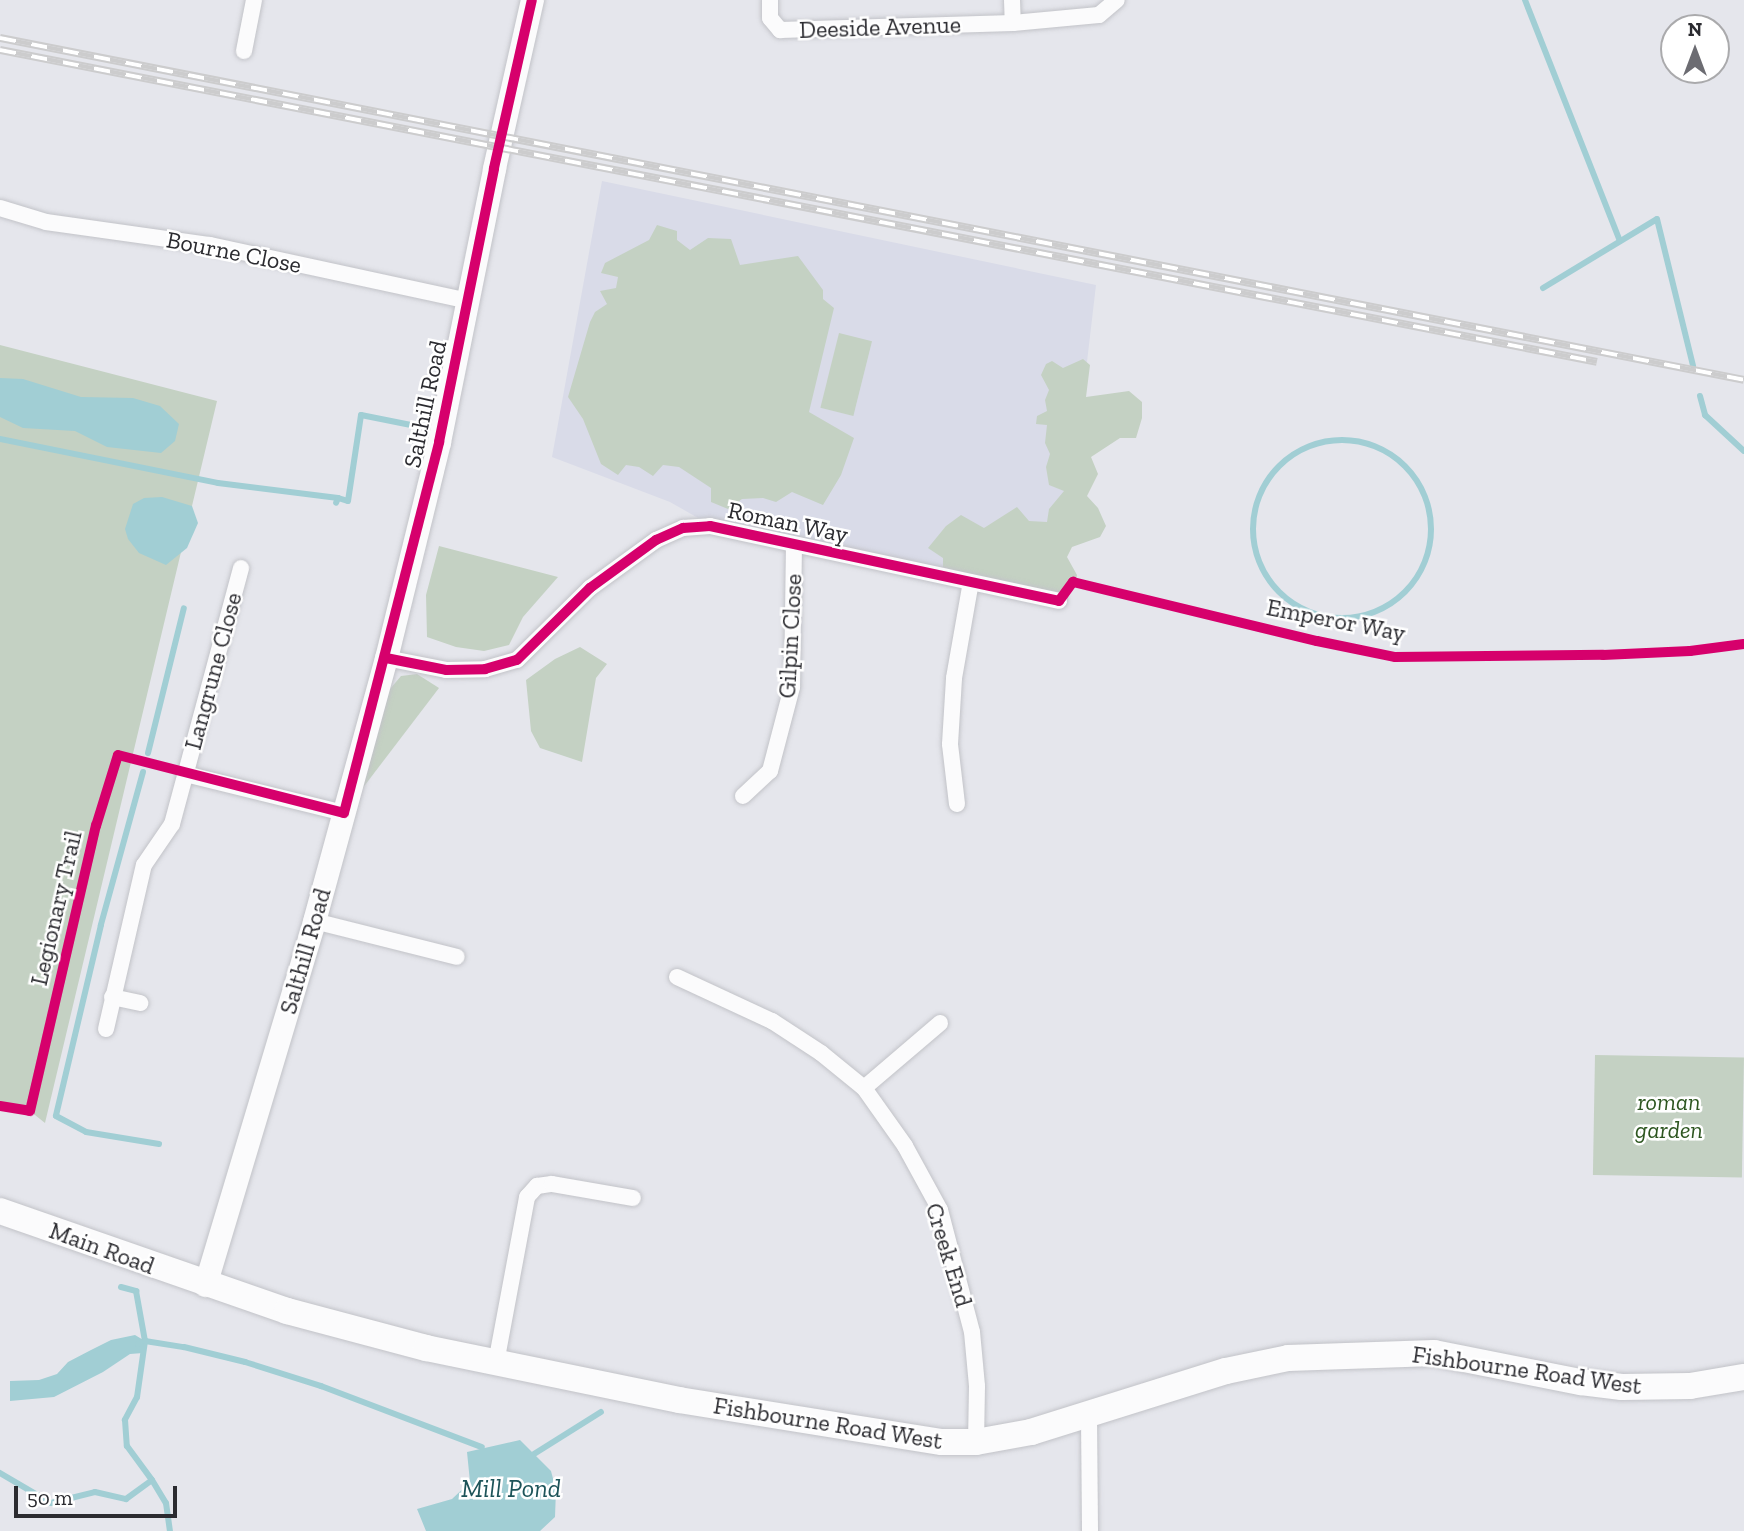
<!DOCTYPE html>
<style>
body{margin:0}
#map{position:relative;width:1744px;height:1531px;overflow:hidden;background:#e5e6ec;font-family:"Zilla Slab",serif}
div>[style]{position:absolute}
.built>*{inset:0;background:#d9dbe8}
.green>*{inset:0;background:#c4d1c3;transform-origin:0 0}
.water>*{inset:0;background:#a1ced4}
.stream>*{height:6px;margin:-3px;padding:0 3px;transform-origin:3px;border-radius:3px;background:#a1ced4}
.stream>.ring{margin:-3px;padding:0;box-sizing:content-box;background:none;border:6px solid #a1ced4;border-radius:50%}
.roads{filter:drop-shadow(0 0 2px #c2c3c8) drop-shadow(0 0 2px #c2c3c8)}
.street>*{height:16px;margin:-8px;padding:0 8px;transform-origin:8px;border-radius:8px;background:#fbfbfc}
.secondary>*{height:23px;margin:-11.5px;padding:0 11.5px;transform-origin:11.5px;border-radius:11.5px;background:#fbfbfc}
.primary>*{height:26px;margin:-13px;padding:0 13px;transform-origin:13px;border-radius:13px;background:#fbfbfc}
.rail>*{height:8px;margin-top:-4px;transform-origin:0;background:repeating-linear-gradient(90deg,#fff 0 16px,#cccccd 0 32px);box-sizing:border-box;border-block:2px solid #cccccd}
.cycleway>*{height:10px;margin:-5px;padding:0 5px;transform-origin:5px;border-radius:5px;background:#d6006c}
span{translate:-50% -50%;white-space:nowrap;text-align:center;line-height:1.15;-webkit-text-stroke:5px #fff;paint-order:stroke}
.street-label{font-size:24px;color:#2b2b30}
.park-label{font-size:24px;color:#2d5620;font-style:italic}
.water-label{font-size:26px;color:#1d5459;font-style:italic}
.north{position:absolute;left:1660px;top:14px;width:70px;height:70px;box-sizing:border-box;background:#fff;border:2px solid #aaaaac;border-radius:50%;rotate:0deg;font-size:19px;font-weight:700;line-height:28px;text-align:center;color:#2b2b30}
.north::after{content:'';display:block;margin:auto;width:24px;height:32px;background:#6c6c72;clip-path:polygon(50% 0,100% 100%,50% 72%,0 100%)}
.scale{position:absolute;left:14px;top:1486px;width:163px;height:32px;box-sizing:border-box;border:4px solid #2b2b30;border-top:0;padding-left:9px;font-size:21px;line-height:24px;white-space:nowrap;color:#2b2b30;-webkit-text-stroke:5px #fff;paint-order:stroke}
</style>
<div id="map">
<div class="built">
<div style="clip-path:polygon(602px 181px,1096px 285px,1059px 601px,714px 527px,670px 502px,552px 457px)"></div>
</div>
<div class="green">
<div style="clip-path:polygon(657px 225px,677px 231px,677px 240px,690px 250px,708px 238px,731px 239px,740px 265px,798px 256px,823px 290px,823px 299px,834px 308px,809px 412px,854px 438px,841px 475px,823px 505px,792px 492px,776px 502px,763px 498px,742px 499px,728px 509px,711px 502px,711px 488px,679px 467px,663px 465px,653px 476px,639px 467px,626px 465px,618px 475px,601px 464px,583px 419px,568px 397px,590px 322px,595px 312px,607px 304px,600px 291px,616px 288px,618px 277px,601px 273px,605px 263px,649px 240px)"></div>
<div style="left:839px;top:333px;width:34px;height:77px;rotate:14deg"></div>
<div style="clip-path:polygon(0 345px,217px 401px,45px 1123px,30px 1111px,0 1106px)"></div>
<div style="clip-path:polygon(1083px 359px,1090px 365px,1086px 397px,1129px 391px,1142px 402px,1142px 418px,1136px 438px,1120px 438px,1091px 457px,1098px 474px,1087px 496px,1098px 508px,1106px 526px,1100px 537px,1072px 547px,1067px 557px,1077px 575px,1074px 588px,1053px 605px,1038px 605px,1032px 599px,943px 567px,943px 558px,928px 548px,946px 526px,961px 515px,984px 528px,1017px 507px,1029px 521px,1047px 522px,1049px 509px,1064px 491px,1049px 485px,1046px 467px,1050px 454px,1045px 443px,1047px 425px,1036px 424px,1037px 416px,1047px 411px,1045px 400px,1049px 390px,1041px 375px,1046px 364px,1052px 361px,1063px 368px)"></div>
<div style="clip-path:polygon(439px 546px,558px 577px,523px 617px,509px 645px,484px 651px,456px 647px,427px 637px,426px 595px)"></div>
<div style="clip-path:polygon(580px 647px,607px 664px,596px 678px,582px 762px,540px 748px,531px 731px,526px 680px,555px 659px)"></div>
<div style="clip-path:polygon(417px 674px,439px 688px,362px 789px,390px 689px,401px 676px)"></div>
<div style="left:1595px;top:1055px;width:149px;height:120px;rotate:1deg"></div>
</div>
<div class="water">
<div style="clip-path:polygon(0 378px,23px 379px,81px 397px,133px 398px,160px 406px,179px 424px,175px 441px,161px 453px,107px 447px,75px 431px,23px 428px,0 417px)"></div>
<div style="clip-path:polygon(162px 497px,192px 506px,198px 523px,187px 548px,166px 565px,139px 553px,128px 539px,125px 529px,133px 504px,144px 498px)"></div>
<div style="clip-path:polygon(135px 1335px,145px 1341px,143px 1353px,130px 1354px,103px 1372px,54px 1397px,10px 1401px,10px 1381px,39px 1380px,57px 1374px,68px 1362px,91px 1350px,111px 1340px)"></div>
<div style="clip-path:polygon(520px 1440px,551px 1471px,556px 1490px,555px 1517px,540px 1531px,426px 1531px,417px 1509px,452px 1499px,470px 1482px,467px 1452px)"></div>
</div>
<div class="stream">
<div style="left:1525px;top:0;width:259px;rotate:68.5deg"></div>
<div style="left:1543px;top:288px;width:133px;rotate:-31.2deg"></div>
<div style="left:1657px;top:219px;width:151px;rotate:76.2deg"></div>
<div style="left:1700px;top:396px;width:20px;rotate:75deg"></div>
<div style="left:1705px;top:415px;width:53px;rotate:42.7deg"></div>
<div style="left:0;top:439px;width:222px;rotate:11.4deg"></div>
<div style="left:218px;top:483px;width:121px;rotate:7.1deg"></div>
<div style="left:338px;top:498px;width:5px;rotate:112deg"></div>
<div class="ring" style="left:1253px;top:440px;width:172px;height:172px"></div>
<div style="left:338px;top:498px;width:10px;rotate:17deg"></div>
<div style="left:348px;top:501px;width:87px;rotate:-81.4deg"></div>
<div style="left:361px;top:415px;width:56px;rotate:11.3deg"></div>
<div style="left:148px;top:753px;width:149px;rotate:-76.1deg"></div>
<div style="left:143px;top:772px;width:159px;rotate:105.4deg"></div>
<div style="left:101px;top:925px;width:196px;rotate:103.3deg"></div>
<div style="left:56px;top:1116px;width:34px;rotate:28deg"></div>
<div style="left:86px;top:1132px;width:74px;rotate:9.3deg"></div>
<div style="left:121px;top:1287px;width:16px;rotate:15deg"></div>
<div style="left:136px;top:1291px;width:51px;rotate:79.8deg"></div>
<div style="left:145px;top:1341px;width:57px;rotate:98.1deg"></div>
<div style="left:137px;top:1397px;width:26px;rotate:118deg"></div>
<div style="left:125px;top:1420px;width:26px;rotate:86deg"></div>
<div style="left:127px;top:1446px;width:42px;rotate:53.7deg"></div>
<div style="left:138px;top:1344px;width:8px;rotate:-23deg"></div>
<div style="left:145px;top:1341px;width:39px;rotate:9deg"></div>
<div style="left:184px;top:1347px;width:63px;rotate:13.8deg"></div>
<div style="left:245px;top:1362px;width:80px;rotate:17.5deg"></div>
<div style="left:321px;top:1386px;width:172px;rotate:20.8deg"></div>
<div style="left:534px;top:1454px;width:79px;rotate:-32.1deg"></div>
<div style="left:0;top:1473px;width:59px;rotate:30.5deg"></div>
<div style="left:51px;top:1503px;width:45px;rotate:-14deg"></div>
<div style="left:95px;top:1492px;width:32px;rotate:13deg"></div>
<div style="left:126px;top:1499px;width:32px;rotate:-36deg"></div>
<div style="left:152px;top:1480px;width:27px;rotate:59deg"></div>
<div style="left:166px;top:1503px;width:28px;rotate:82deg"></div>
</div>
<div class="roads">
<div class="street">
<div style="left:770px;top:0;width:18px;rotate:90deg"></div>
<div style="left:770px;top:18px;width:16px;rotate:50deg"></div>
<div style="left:780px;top:30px;width:233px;rotate:-1.7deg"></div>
<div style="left:1013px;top:23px;width:86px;rotate:-5.3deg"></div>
<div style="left:1099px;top:15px;width:23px;rotate:-40deg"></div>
<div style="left:1012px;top:0;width:23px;rotate:88deg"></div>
<div style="left:244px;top:51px;width:52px;rotate:-78.9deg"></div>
<div style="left:0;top:208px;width:48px;rotate:16.9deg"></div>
<div style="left:46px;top:222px;width:166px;rotate:8deg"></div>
<div style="left:210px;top:245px;width:264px;rotate:12.2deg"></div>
<div style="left:386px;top:658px;width:61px;rotate:11.3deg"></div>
<div style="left:446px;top:670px;width:39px;rotate:-1deg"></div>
<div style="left:485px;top:669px;width:33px;rotate:-16deg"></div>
<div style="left:517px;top:660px;width:103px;rotate:-44.6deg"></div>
<div style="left:590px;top:588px;width:82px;rotate:-36deg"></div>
<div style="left:656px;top:540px;width:30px;rotate:-24deg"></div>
<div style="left:683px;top:528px;width:27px;rotate:-4deg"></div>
<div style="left:710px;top:526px;width:357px;rotate:12.1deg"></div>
<div style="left:185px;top:774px;width:164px;rotate:13.8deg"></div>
<div style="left:743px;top:796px;width:37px;rotate:-43deg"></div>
<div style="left:770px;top:771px;width:87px;rotate:-75.3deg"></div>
<div style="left:792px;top:687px;width:142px;rotate:-89.2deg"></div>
<div style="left:957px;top:804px;width:60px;rotate:-96.7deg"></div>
<div style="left:950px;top:744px;width:66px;rotate:-86.5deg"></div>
<div style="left:954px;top:678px;width:97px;rotate:-80deg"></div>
<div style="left:314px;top:921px;width:147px;rotate:14.1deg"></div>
<div style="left:677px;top:977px;width:105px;rotate:24.9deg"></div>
<div style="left:772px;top:1021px;width:59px;rotate:33.1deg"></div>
<div style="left:821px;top:1053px;width:55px;rotate:39.1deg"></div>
<div style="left:864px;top:1088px;width:71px;rotate:54.7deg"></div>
<div style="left:905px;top:1146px;width:73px;rotate:61.3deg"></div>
<div style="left:940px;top:1210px;width:126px;rotate:75.3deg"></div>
<div style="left:972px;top:1332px;width:54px;rotate:84.7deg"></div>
<div style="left:977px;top:1386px;width:56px;rotate:91deg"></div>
<div style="left:112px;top:997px;width:29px;rotate:12deg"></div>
<div style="left:106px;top:1029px;width:168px;rotate:-77deg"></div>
<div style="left:144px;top:865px;width:50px;rotate:-55.7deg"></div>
<div style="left:172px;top:824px;width:265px;rotate:-74.9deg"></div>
<div style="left:864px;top:1088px;width:100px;rotate:-40.5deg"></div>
<div style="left:496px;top:1363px;width:169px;rotate:-79.4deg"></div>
<div style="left:527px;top:1197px;width:15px;rotate:-48deg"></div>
<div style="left:537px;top:1186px;width:15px;rotate:-8deg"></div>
<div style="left:552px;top:1184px;width:82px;rotate:9.8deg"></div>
<div style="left:1089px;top:1416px;width:115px;rotate:89.5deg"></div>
</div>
<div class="secondary">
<div style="left:205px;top:1285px;width:380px;rotate:-73.3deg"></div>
<div style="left:314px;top:921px;width:273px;rotate:-74.7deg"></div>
<div style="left:386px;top:658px;width:222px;rotate:-76.2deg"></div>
<div style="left:439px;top:442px;width:279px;rotate:-78.6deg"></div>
<div style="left:494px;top:168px;width:172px;rotate:-77.3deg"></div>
</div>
<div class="primary">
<div style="left:0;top:1211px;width:304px;rotate:19.2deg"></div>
<div style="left:287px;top:1311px;width:144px;rotate:14.9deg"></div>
<div style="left:426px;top:1348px;width:258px;rotate:11.6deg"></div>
<div style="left:679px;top:1400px;width:266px;rotate:9.1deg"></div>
<div style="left:942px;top:1442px;width:34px"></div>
<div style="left:976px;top:1442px;width:56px;rotate:-10.3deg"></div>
<div style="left:1031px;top:1432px;width:204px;rotate:-17.4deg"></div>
<div style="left:1226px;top:1371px;width:63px;rotate:-11.8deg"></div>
<div style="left:1288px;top:1358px;width:146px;rotate:-2deg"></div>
<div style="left:1434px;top:1353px;width:150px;rotate:11.2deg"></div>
<div style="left:1581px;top:1382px;width:41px;rotate:7deg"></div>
<div style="left:1622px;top:1387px;width:68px;rotate:-0.8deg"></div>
<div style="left:1690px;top:1386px;width:55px;rotate:-9.5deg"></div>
</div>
</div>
<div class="rail">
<div style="left:0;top:38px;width:1777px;rotate:11.09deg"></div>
<div style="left:0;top:50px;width:1627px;rotate:11.05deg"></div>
</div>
<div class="cycleway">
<div style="left:386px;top:658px;width:61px;rotate:11.3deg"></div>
<div style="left:446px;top:670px;width:39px;rotate:-1deg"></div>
<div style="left:485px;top:669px;width:33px;rotate:-16deg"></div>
<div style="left:517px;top:660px;width:103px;rotate:-44.6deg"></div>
<div style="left:590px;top:588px;width:82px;rotate:-36deg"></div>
<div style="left:656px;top:540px;width:30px;rotate:-24deg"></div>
<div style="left:683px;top:528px;width:27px;rotate:-4deg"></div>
<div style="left:710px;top:526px;width:357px;rotate:12.1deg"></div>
<div style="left:1059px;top:601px;width:24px;rotate:-54deg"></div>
<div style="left:1073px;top:582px;width:251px;rotate:13.6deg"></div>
<div style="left:1317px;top:641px;width:80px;rotate:11.6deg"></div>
<div style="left:1395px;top:657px;width:208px;rotate:-0.6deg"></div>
<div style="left:1603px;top:655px;width:87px;rotate:-2.6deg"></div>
<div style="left:1690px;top:651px;width:54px;rotate:-7.4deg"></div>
<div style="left:0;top:1106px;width:30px;rotate:9deg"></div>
<div style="left:30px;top:1111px;width:293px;rotate:-77deg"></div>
<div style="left:96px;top:826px;width:74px;rotate:-72.8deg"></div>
<div style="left:118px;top:755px;width:233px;rotate:14.4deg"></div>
<div style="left:344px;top:813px;width:383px;rotate:-75.6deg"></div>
<div style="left:439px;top:442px;width:279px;rotate:-78.6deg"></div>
<div style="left:494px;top:168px;width:172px;rotate:-77.3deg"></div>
</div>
<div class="street-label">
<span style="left:880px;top:27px;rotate:-2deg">Deeside Avenue</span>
<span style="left:234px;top:252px;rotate:11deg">Bourne Close</span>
<span style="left:425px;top:404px;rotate:-78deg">Salthill Road</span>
<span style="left:788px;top:522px;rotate:12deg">Roman Way</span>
<span style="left:1336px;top:620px;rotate:11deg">Emperor Way</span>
<span style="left:790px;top:636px;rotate:-87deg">Gilpin Close</span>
<span style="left:213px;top:671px;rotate:-75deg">Langrune Close</span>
<span style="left:56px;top:908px;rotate:-77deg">Legionary Trail</span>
<span style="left:305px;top:951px;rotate:-74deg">Salthill Road</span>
<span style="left:102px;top:1248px;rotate:20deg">Main Road</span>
<span style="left:949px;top:1255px;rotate:73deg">Creek End</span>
<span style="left:1527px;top:1370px;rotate:8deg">Fishbourne Road West</span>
<span style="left:828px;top:1423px;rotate:9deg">Fishbourne Road West</span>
</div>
<div class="park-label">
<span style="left:1669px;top:1116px">roman<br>garden</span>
</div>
<div class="water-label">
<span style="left:511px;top:1489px">Mill Pond</span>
</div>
<div class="north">N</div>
<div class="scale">50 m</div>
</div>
